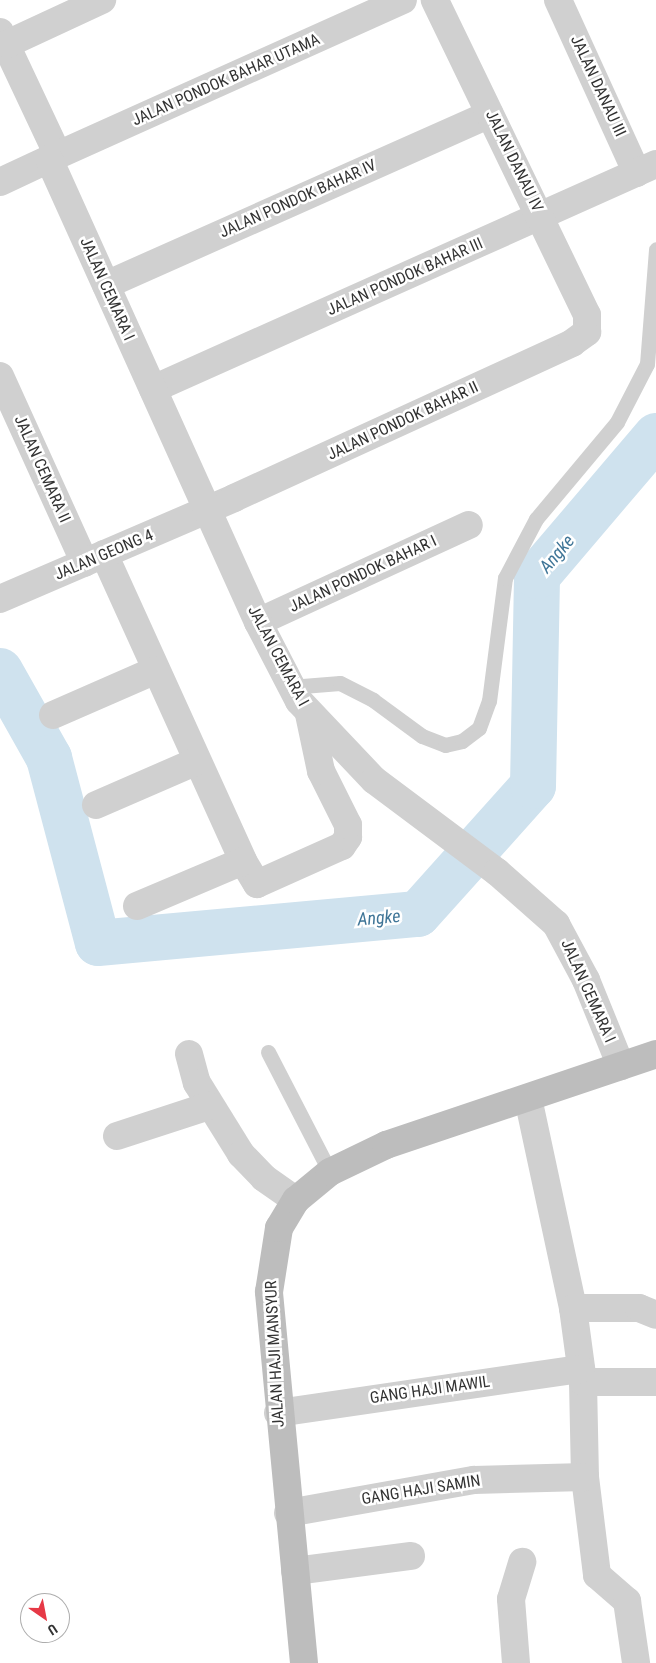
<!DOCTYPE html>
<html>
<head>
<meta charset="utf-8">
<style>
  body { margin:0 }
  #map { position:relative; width:656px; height:1663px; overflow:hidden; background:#fff; font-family:"Roboto Condensed",sans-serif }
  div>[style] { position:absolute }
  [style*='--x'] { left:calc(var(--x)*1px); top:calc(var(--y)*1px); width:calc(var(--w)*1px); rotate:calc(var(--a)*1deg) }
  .river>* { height:46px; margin:-23px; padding:0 23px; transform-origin:23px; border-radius:23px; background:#cfe2ee }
  .service>* { height:15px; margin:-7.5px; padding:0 7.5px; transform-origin:7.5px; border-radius:7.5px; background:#d0d0d0 }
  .minor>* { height:28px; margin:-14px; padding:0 14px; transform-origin:14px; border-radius:14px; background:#d0d0d0 }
  .tertiary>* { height:28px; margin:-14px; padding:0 14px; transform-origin:14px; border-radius:14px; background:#d0d0d0 }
  .secondary>* { height:28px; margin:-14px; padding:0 14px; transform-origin:14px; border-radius:14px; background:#bdbdbd }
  span { translate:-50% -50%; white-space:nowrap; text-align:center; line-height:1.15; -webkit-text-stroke:5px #fff; paint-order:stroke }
  .street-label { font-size:16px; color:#333 }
  .water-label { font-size:18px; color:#3f7597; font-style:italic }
  .north { position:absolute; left:20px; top:1593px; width:50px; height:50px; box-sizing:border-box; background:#fff; border:1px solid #adadad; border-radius:50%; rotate:147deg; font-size:14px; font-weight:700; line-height:20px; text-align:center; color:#333 }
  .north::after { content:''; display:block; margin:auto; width:18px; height:22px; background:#e63946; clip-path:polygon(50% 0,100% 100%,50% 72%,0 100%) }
</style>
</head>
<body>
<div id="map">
  <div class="river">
    <div style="--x:0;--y:671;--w:100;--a:60.6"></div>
    <div style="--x:49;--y:758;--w:191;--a:75.2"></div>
    <div style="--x:98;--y:943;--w:321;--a:-5.2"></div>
    <div style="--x:418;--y:914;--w:172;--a:-48.1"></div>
    <div style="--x:533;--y:786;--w:210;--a:-88.9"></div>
    <div style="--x:537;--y:576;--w:184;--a:-49.6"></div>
  </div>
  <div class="service">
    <div style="--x:290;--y:687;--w:50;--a:-4.6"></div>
    <div style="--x:340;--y:683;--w:37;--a:27"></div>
    <div style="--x:373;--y:700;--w:61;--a:36.3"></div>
    <div style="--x:422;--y:736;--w:25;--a:21"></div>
    <div style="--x:445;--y:745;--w:17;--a:-13"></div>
    <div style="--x:462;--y:741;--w:21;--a:-37"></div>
    <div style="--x:479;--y:728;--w:29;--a:-70"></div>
    <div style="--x:489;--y:701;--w:124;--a:-82.6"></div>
    <div style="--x:505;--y:578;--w:67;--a:-62.3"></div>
    <div style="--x:536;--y:519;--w:126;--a:-50.1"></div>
    <div style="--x:617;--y:422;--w:65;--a:-62.7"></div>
    <div style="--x:647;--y:364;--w:115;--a:-85.5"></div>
    <div style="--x:268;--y:1052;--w:135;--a:62.7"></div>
  </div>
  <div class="minor">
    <div style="--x:558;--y:0;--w:190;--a:65.5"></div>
    <div style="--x:0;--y:32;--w:136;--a:64.8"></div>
    <div style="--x:7;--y:44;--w:105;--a:-24.9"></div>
    <div style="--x:49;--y:159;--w:388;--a:-24.2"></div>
    <div style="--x:106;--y:285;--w:420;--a:-24"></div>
    <div style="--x:0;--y:376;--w:205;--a:65.6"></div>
    <div style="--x:153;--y:389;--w:551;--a:-24.1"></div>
    <div style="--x:104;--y:554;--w:337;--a:65.6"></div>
    <div style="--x:243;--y:861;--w:27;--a:59"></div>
    <div style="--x:257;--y:884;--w:93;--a:-24.1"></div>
    <div style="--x:342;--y:846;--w:11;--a:-56"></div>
    <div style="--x:348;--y:837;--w:12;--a:-90"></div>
    <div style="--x:348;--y:825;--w:60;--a:-116.6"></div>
    <div style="--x:321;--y:771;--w:58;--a:-101.9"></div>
    <div style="--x:0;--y:599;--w:255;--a:-23.3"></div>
    <div style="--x:234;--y:498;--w:372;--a:-24.6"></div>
    <div style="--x:572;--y:343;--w:19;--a:-36"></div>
    <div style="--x:587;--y:332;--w:17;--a:-90"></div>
    <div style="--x:587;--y:315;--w:350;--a:-115.8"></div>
    <div style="--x:258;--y:622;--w:232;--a:-24.7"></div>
    <div style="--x:53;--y:715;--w:112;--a:-23.6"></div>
    <div style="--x:96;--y:805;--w:110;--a:-23.5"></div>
    <div style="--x:137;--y:906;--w:115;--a:-23"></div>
    <div style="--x:189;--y:1054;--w:30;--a:75"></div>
    <div style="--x:197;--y:1083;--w:84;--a:58.2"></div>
    <div style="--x:241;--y:1154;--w:33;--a:46"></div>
    <div style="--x:264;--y:1178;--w:39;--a:35"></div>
    <div style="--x:528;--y:1098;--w:215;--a:77.9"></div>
    <div style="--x:573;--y:1308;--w:75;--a:82.3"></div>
    <div style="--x:583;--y:1382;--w:95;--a:88.8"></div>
    <div style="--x:585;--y:1477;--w:99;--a:83"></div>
    <div style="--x:597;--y:1575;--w:40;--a:41"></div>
    <div style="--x:627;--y:1601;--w:63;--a:81.7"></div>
    <div style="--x:117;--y:1136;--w:97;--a:-18.1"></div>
    <div style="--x:573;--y:1308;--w:66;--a:0"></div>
    <div style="--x:639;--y:1308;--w:18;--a:22"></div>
    <div style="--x:583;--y:1382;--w:73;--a:0"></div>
    <div style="--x:278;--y:1413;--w:306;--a:-8.3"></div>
    <div style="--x:288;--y:1513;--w:189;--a:-10.1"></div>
    <div style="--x:474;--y:1480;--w:111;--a:-1.5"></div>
    <div style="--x:295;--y:1571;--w:117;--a:-7.4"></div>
    <div style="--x:516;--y:1663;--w:64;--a:-94.5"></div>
    <div style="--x:511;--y:1599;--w:39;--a:-73"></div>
  </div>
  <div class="tertiary">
    <div style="--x:0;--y:182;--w:54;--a:-25.1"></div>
    <div style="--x:49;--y:159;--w:508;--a:65.71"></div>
    <div style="--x:258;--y:622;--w:89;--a:62.6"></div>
    <div style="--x:299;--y:701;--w:109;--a:46.5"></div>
    <div style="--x:374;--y:780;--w:154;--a:36.8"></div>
    <div style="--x:497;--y:872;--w:79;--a:41.4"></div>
    <div style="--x:556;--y:924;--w:64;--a:61.8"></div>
    <div style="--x:586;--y:980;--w:93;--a:67.9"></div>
  </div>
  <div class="secondary">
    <div style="--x:304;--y:1663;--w:373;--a:-95.4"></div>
    <div style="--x:269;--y:1292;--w:65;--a:-81.1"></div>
    <div style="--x:279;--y:1228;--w:33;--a:-59"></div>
    <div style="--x:296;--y:1200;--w:44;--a:-39.5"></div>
    <div style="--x:330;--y:1172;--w:62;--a:-25.7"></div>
    <div style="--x:386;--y:1145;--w:285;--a:-18.6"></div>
  </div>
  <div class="street-label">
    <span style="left:226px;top:80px;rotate:-24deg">JALAN PONDOK BAHAR UTAMA</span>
    <span style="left:598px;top:86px;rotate:65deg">JALAN DANAU III</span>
    <span style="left:514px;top:161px;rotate:64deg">JALAN DANAU IV</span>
    <span style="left:298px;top:199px;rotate:-24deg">JALAN PONDOK BAHAR IV</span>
    <span style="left:405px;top:277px;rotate:-24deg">JALAN PONDOK BAHAR III</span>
    <span style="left:107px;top:289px;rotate:66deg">JALAN CEMARA I</span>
    <span style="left:403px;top:421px;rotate:-25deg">JALAN PONDOK BAHAR II</span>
    <span style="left:42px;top:469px;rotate:66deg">JALAN CEMARA II</span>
    <span style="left:104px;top:555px;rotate:-23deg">JALAN GEONG 4</span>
    <span style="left:363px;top:574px;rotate:-25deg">JALAN PONDOK BAHAR I</span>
    <span style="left:278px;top:656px;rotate:62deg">JALAN CEMARA I</span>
    <span style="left:588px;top:991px;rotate:66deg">JALAN CEMARA I</span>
    <span style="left:275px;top:1354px;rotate:-93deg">JALAN HAJI MANSYUR</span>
    <span style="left:430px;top:1390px;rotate:-8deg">GANG HAJI MAWIL</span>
    <span style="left:421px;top:1490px;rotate:-9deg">GANG HAJI SAMIN</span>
  </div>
  <div class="water-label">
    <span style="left:557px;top:554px;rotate:-50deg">Angke</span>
    <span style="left:379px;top:918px;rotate:-5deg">Angke</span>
  </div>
  <div class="north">U</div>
</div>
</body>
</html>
